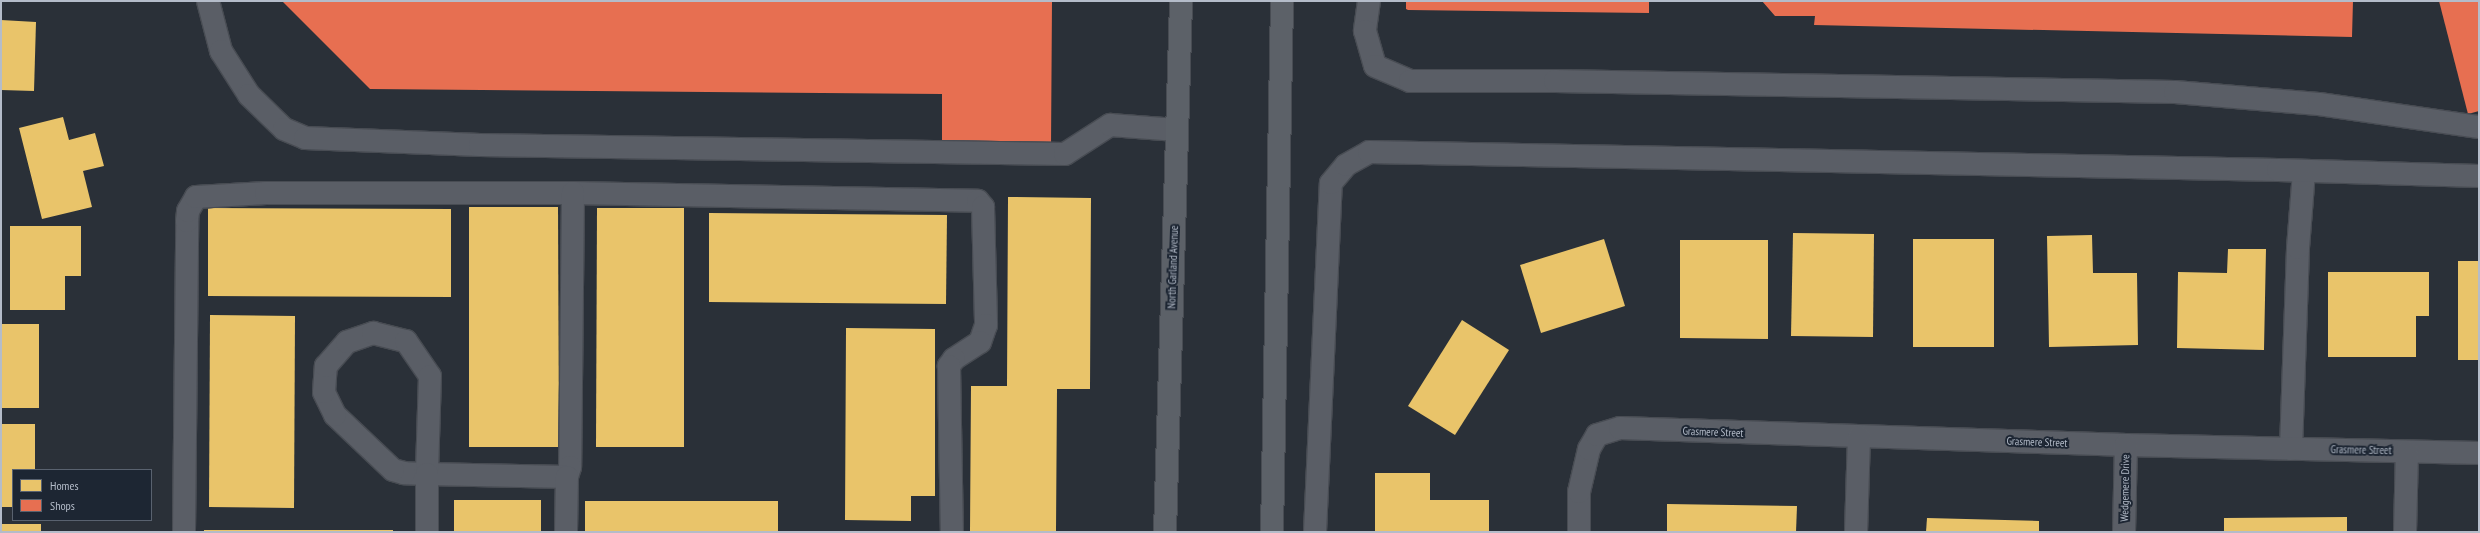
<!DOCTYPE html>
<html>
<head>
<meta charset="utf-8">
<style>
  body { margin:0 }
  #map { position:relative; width:2480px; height:533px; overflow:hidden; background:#2a3038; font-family:"PT Sans Narrow",sans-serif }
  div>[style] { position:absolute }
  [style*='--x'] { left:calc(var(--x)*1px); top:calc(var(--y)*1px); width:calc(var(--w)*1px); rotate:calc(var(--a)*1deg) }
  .homes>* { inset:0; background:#e9c46a }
  .shops>* { inset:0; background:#e76f51 }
  .roads { filter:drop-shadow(1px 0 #484c53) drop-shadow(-1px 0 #484c53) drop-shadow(0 1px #484c53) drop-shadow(0 -1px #484c53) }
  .minor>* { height:22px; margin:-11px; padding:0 11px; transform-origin:11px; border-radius:11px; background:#5a5e66 }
  .major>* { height:22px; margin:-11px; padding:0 11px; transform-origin:11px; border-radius:11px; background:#5c6168 }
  span { translate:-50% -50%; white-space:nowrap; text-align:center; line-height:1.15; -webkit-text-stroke:4px #1d2633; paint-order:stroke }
  .street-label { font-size:11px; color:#b4bcc9 }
  .frame { position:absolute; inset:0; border:2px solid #b4bcc9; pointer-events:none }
  .legend { position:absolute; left:12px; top:469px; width:140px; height:52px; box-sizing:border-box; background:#1d2633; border:1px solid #59626f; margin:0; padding:5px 7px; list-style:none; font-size:12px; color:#b4bcc9 }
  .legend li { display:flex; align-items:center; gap:8px; height:20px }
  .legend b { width:20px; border:1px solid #59626f }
</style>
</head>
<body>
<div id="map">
  <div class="homes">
    <div style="clip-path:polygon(1px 20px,36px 22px,34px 91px,1px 90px)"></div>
    <div style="clip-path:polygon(63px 117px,69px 140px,95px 133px,104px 166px,83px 171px,92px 207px,42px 219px,19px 128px)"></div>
    <div style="clip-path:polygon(1008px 197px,1091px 198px,1090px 389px,1057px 389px,1056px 532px,970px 532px,971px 386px,1007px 386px)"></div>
    <div style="clip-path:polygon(469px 207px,558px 207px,559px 447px,469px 447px)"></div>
    <div style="clip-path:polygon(208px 208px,451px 209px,451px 297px,208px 296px)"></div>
    <div style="clip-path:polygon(597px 208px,684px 208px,684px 447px,596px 447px)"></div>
    <div style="clip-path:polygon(709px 213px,947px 215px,946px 304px,709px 302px)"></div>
    <div style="clip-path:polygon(10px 226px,81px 226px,81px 276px,65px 276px,65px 310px,10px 310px)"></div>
    <div style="clip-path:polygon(1793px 233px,1874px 234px,1873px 337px,1791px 336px)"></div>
    <div style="clip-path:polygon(2092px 235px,2093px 273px,2137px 273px,2138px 345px,2049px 347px,2047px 236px)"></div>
    <div style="clip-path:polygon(1604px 239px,1625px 306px,1541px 333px,1520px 265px)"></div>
    <div style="clip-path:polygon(1913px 239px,1994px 239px,1994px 347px,1913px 347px)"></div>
    <div style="clip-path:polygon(1680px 240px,1768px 240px,1768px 339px,1680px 338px)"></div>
    <div style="clip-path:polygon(2228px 249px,2266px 249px,2264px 350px,2177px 348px,2178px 272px,2227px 273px)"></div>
    <div style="clip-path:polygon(2458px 261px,2479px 261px,2479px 360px,2458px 360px)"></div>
    <div style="clip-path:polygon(2328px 272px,2429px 272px,2429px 316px,2416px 316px,2416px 357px,2328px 357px)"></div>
    <div style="clip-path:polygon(210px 315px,295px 316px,294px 508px,209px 507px)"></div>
    <div style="clip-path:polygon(1462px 320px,1509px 350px,1455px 435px,1408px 406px)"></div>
    <div style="clip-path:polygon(1px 324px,39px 324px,39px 408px,1px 408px)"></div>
    <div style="clip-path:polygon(846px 328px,935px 329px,935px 496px,911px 496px,911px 521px,845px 520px)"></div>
    <div style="clip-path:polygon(1px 424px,35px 424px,35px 470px,13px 470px,13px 507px,1px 507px)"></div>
    <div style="clip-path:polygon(1375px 473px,1430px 473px,1430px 500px,1489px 500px,1489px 532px,1375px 532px)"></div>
    <div style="clip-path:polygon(454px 500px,541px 500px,541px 532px,454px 532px)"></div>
    <div style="clip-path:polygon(585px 501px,778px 501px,778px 532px,585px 532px)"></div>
    <div style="clip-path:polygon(1667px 504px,1797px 506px,1796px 532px,1667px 532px)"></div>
    <div style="clip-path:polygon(2347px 517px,2347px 532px,2224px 532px,2224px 518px)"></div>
    <div style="clip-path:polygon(1927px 518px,2039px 521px,2039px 532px,1926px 532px)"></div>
    <div style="clip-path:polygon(1px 524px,41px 524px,41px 532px,1px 532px)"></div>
    <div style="clip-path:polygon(204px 530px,393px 530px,393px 532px,204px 532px)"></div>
  </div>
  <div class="shops">
    <div style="clip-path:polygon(282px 1px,1052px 1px,1051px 147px,942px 146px,942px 94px,370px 89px)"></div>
    <div style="clip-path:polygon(1406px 1px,1649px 1px,1649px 13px,1408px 10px,1406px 9px)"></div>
    <div style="clip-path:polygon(1762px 1px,2353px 1px,2352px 37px,1814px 25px,1815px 16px,1775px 16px)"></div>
    <div style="clip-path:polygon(2439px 1px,2479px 1px,2479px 111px,2468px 114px)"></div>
  </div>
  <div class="roads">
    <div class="minor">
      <div style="--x:208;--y:1;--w:52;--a:75.4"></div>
      <div style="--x:221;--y:51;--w:52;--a:57.5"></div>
      <div style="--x:249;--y:95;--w:49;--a:44.2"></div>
      <div style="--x:284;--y:129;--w:23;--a:23"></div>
      <div style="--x:305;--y:138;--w:175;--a:2.3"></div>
      <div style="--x:480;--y:145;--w:585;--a:0.88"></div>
      <div style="--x:1065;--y:154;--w:54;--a:-32.8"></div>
      <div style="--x:1110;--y:125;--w:67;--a:4.3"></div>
      <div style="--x:1369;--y:1;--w:30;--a:98"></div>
      <div style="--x:1365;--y:31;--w:36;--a:74"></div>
      <div style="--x:1375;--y:66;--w:38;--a:23"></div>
      <div style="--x:1410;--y:81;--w:145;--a:0"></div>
      <div style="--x:1555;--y:81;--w:620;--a:1.02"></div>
      <div style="--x:2175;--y:92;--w:144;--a:4.8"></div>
      <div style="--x:2319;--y:104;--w:162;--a:8.2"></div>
      <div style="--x:573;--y:193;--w:405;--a:1.1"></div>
      <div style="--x:978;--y:201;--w:8;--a:50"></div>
      <div style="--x:983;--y:207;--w:118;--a:88.5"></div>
      <div style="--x:986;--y:325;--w:18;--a:109"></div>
      <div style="--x:980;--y:342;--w:31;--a:147"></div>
      <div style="--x:954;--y:359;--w:9;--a:126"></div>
      <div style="--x:949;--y:366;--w:166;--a:89"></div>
      <div style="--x:2291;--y:449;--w:201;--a:-88"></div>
      <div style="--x:2298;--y:248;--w:77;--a:-85.5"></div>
      <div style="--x:184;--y:532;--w:311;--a:-89.4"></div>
      <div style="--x:187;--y:221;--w:10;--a:-84"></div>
      <div style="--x:188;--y:211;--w:16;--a:-60"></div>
      <div style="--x:196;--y:197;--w:70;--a:-3.3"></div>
      <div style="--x:266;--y:193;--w:307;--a:0"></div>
      <div style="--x:573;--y:193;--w:274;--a:90.6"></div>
      <div style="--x:570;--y:467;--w:10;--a:107"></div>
      <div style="--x:567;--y:477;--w:140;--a:-178.8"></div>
      <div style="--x:427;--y:474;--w:23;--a:-178"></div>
      <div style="--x:404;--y:473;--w:11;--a:-165"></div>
      <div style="--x:393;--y:470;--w:80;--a:-136.5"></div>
      <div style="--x:335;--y:415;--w:25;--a:-116"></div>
      <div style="--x:324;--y:392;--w:26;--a:-86"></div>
      <div style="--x:326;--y:366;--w:32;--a:-49"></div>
      <div style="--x:347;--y:342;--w:28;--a:-19"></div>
      <div style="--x:373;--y:333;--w:34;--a:14"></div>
      <div style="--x:406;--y:341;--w:42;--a:55.6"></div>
      <div style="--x:430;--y:376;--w:98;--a:91.8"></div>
      <div style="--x:427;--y:474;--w:58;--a:90"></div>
      <div style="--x:566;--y:532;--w:55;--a:-89"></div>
      <div style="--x:1315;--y:532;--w:349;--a:-87.4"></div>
      <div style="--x:1331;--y:183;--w:23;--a:-50"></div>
      <div style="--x:1346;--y:165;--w:26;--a:-29"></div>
      <div style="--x:1369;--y:152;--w:909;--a:1.13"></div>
      <div style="--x:2278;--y:170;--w:201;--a:1.7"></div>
      <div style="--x:1579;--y:532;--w:40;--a:-90"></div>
      <div style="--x:1579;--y:492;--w:44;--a:-76.9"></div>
      <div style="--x:1589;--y:449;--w:16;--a:-60"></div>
      <div style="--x:1597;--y:435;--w:24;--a:-17"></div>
      <div style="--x:1620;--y:428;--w:506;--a:1.92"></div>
      <div style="--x:2126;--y:445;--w:353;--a:1.3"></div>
      <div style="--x:1856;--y:532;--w:95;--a:-88.2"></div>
      <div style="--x:2124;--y:532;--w:87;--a:-88.7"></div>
      <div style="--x:2405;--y:532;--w:80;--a:-88.6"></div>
    </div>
    <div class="major">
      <div style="--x:1165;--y:532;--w:531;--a:-88.27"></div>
      <div style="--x:1272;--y:532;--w:531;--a:-88.92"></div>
    </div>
  </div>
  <div class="street-label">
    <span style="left:1173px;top:267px;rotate:-88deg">North Garland Avenue</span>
    <span style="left:1713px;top:432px;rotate:2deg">Grasmere Street</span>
    <span style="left:2037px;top:442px;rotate:2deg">Grasmere Street</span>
    <span style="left:2361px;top:450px;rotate:1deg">Grasmere Street</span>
    <span style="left:2125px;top:488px;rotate:-89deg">Wedgemere Drive</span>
  </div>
  <div class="frame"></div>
  <ul class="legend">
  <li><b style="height:11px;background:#e9c46a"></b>Homes</li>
  <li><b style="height:11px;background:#e76f51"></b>Shops</li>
  </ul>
</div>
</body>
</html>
